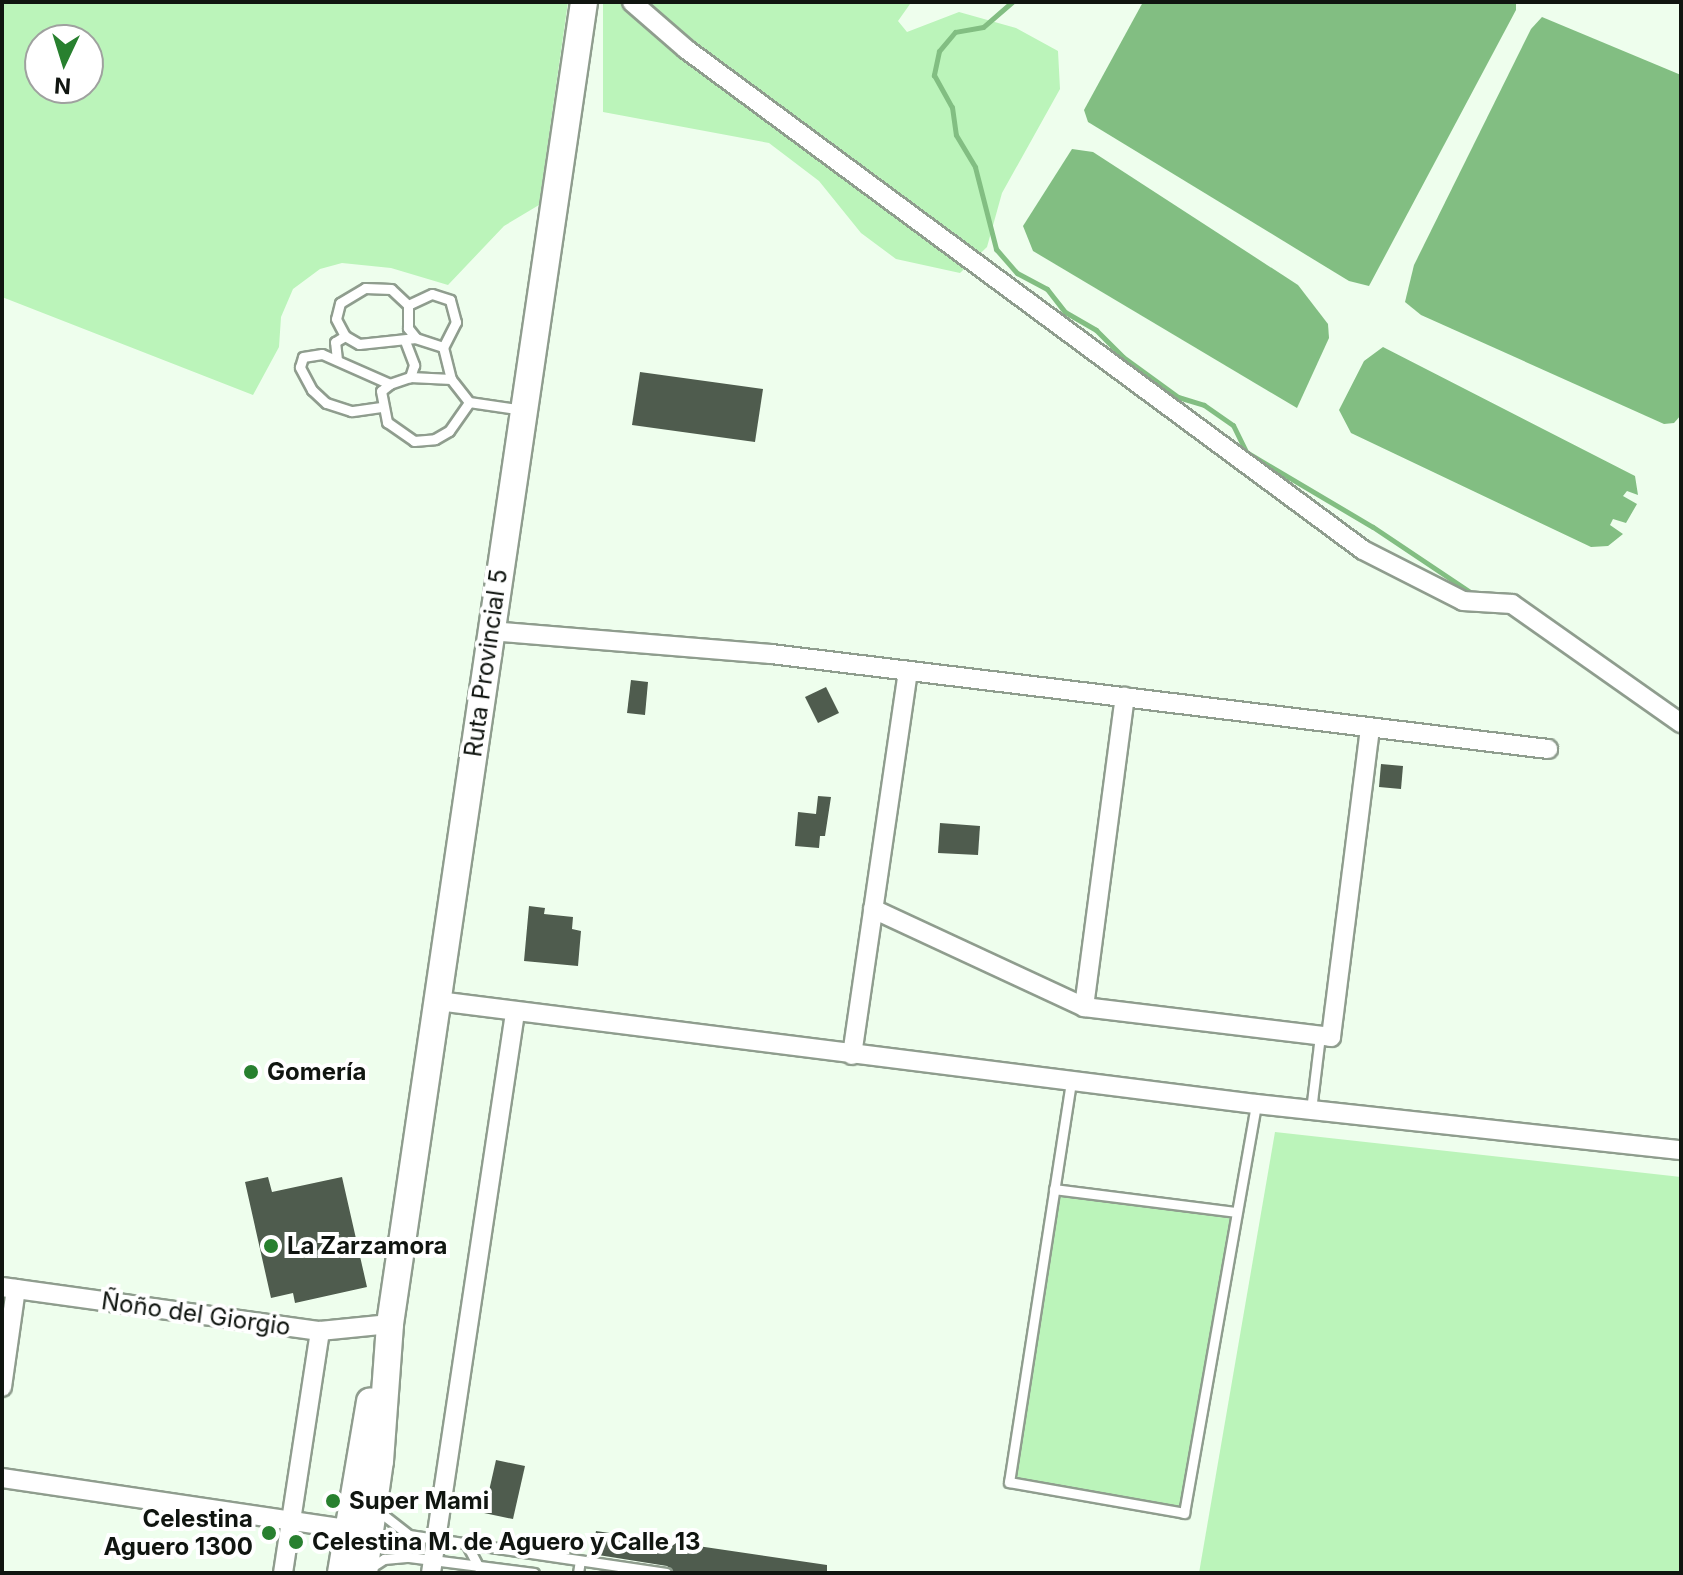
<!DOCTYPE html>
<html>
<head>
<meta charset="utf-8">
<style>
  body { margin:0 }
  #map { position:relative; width:1683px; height:1575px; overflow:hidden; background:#eefeed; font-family:Inter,sans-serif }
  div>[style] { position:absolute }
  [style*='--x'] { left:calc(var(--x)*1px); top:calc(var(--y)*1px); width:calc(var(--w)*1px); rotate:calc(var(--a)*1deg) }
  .green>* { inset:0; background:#bbf4ba }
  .water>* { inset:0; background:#82be82 }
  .stream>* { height:5px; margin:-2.5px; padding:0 2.5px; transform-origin:2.5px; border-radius:2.5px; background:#82be82 }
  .building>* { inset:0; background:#4f5c4e }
  .roads { filter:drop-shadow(2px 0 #8f9d8e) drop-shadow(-2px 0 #8f9d8e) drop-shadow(0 2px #8f9d8e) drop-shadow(0 -2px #8f9d8e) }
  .service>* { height:9px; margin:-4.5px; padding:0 4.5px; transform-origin:4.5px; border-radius:4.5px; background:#fff }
  .minor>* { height:18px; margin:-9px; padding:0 9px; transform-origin:9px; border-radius:9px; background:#fff }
  .secondary>* { height:26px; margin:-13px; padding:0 13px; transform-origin:13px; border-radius:13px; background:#fff }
  .dots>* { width:22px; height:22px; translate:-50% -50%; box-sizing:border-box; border:4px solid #fff; border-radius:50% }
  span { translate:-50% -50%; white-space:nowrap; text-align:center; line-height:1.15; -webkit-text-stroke:8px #fff; paint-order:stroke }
  .street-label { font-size:24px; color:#101510 }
  .poi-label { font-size:24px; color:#101510; font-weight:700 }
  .left { translate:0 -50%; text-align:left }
  .right { translate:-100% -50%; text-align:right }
  .frame { position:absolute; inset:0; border:4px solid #101510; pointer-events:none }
  .north { position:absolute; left:24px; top:24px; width:80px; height:80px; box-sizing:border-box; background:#fff; border:2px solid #9fa19f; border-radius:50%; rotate:184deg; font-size:22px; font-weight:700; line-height:32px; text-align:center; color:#101510 }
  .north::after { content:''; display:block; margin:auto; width:28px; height:36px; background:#28802f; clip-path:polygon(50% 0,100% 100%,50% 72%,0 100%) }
</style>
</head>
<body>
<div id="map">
  <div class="green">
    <div style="clip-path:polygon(evenodd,2px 2px,568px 2px,539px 205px,504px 226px,448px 285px,391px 268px,342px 263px,320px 269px,293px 289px,281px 317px,279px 347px,253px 395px,2px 297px,2px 2px,40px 40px,88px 40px,88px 88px,40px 88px,40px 40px)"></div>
    <div style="clip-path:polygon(603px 2px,932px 2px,910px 4px,898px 21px,907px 32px,959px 12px,1016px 28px,1058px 51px,1060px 89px,1002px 193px,987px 247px,960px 273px,896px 259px,861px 233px,819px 181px,769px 143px,603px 112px)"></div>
    <div style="clip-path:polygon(1275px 1132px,1681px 1177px,1681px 1573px,1199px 1573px)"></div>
    <div style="clip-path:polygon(1054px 1189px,1237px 1212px,1184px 1513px,1009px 1482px)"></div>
  </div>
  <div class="water">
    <div style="clip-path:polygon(1143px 2px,1516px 2px,1516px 10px,1369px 286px,1349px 281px,1088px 122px,1084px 110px)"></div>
    <div style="clip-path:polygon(1542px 17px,1681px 75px,1681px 415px,1674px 423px,1664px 424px,1421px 315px,1405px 302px,1414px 265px,1531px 29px)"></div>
    <div style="clip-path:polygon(1072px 149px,1093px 152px,1298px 285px,1328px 324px,1329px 338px,1297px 408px,1033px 251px,1023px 226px)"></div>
    <div style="clip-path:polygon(1383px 347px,1635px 476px,1638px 495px,1627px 491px,1623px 496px,1637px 504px,1626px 523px,1613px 519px,1610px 525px,1623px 534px,1608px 546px,1591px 547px,1351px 433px,1339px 410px,1364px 361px)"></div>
  </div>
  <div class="stream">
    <div style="--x:1012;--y:2;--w:38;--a:139"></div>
    <div style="--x:983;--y:27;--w:28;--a:170"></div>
    <div style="--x:955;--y:32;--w:25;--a:130"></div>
    <div style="--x:939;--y:51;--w:25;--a:102"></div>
    <div style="--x:934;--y:75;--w:37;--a:61"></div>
    <div style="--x:952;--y:107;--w:28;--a:82"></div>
    <div style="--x:956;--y:135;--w:37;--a:59"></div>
    <div style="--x:975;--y:167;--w:85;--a:75.6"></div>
    <div style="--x:996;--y:249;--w:32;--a:49"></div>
    <div style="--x:1017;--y:273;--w:34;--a:28"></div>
    <div style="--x:1047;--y:289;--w:29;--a:52"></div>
    <div style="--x:1065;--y:312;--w:36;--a:30"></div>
    <div style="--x:1096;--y:330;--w:38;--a:45"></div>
    <div style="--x:1123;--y:357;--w:68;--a:36"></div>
    <div style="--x:1178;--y:397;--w:27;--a:17"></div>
    <div style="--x:1204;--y:405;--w:35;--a:35"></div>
    <div style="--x:1233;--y:425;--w:30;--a:64"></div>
    <div style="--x:1246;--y:452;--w:147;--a:30.6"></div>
    <div style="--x:1373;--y:527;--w:120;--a:33.8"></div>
  </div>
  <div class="building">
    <div style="clip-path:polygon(640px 372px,763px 389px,755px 442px,632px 425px)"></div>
    <div style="clip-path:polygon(631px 680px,648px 682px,645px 715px,627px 713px)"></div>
    <div style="clip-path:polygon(826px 687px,839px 713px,818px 723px,805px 697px)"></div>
    <div style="clip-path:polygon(1381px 764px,1403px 766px,1401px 789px,1379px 787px)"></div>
    <div style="clip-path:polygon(818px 796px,831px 797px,825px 836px,820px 836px,819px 848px,795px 846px,798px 812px,816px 814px)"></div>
    <div style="clip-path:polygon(940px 823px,980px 826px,978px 855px,938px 853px)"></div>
    <div style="clip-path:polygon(529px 906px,545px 908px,544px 914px,573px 917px,572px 929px,581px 931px,578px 966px,524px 961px)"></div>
    <div style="clip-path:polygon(268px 1177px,272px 1192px,342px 1177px,367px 1287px,295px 1303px,293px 1293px,271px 1298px,245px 1182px)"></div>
    <div style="clip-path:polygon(496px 1460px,525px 1466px,513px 1519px,484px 1513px)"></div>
    <div style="clip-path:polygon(596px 1531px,827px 1565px,827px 1573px,673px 1571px,667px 1566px,592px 1554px)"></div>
  </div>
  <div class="roads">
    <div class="service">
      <div style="--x:408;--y:305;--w:23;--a:-137"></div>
      <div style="--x:391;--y:289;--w:26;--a:-178"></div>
      <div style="--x:365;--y:288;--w:29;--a:149"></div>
      <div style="--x:340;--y:303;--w:16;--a:104"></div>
      <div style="--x:336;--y:319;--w:19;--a:62"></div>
      <div style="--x:345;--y:336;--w:16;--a:30"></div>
      <div style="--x:359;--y:344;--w:57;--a:-6"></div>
      <div style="--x:405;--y:341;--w:26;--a:69"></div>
      <div style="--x:414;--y:365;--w:13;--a:108"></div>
      <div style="--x:443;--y:347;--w:28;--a:-162"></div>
      <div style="--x:416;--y:338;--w:13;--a:-129"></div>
      <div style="--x:408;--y:328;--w:23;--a:-90"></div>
      <div style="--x:408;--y:305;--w:26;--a:-25"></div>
      <div style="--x:432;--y:294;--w:19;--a:18"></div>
      <div style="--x:450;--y:300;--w:23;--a:75"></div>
      <div style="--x:456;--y:322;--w:28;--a:117"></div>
      <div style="--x:443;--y:347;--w:33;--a:76"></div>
      <div style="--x:451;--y:379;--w:29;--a:52"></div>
      <div style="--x:469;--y:402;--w:55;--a:8.4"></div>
      <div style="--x:337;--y:360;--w:18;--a:-96"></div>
      <div style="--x:335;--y:342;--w:12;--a:-31"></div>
      <div style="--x:451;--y:379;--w:41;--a:-177.2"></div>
      <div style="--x:410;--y:377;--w:21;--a:161"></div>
      <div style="--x:390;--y:384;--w:11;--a:142"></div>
      <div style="--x:381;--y:391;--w:32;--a:79"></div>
      <div style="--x:387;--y:422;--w:33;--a:35"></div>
      <div style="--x:414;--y:441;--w:21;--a:-5"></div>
      <div style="--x:435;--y:439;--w:16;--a:-30"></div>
      <div style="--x:449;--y:431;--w:35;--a:-55"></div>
      <div style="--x:381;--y:407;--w:30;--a:172"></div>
      <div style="--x:351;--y:411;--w:26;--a:-162"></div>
      <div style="--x:326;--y:403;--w:19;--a:-137"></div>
      <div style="--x:312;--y:390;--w:26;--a:-118"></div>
      <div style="--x:300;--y:367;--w:10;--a:-73"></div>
      <div style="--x:303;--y:357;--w:19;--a:-9"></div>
      <div style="--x:322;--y:354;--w:74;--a:23.8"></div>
      <div style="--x:1071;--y:1082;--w:405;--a:98.8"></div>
      <div style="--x:1009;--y:1482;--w:178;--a:10"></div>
      <div style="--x:1184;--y:1513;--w:415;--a:-80"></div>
      <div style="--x:1311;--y:1110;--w:75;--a:-83.1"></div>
      <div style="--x:1054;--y:1189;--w:184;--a:7.2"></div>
      <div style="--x:377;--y:1510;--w:41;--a:38"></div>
      <div style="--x:409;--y:1535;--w:260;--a:8.4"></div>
      <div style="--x:467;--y:1545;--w:32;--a:62"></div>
      <div style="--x:370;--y:1568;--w:17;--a:-33"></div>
      <div style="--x:384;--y:1559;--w:25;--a:-5"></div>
      <div style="--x:409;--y:1557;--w:126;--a:7.3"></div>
      <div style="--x:578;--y:1573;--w:12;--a:-81"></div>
    </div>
    <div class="minor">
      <div style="--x:632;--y:2;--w:72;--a:41"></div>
      <div style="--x:686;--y:49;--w:842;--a:36.5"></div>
      <div style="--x:1363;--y:550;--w:112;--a:27"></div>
      <div style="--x:1463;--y:601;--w:49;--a:3.5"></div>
      <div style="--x:1512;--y:604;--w:207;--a:35.2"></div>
      <div style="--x:490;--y:631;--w:282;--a:4.7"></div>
      <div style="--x:771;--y:654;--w:783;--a:6.97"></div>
      <div style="--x:873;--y:909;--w:233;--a:24.9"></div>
      <div style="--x:1084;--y:1007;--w:249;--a:6.9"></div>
      <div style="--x:1331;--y:1037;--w:312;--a:-82.8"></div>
      <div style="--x:438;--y:1001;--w:824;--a:7.18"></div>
      <div style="--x:1256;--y:1104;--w:427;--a:6.2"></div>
      <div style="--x:1084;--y:1007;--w:313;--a:-82.5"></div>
      <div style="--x:852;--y:1055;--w:388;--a:-81.7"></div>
      <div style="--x:2;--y:1287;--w:321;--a:7.9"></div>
      <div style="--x:320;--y:1331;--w:70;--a:-5.7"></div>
      <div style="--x:2;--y:1387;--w:99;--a:-81.9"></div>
      <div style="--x:2;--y:1478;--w:349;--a:8.4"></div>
      <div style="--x:283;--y:1573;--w:245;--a:-81.3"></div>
      <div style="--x:431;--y:1573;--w:566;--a:-81.47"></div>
    </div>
    <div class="secondary">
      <div style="--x:341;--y:1573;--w:174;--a:-80.4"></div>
      <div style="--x:364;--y:1573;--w:113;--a:-81.9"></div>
      <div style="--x:380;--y:1461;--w:137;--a:-85.8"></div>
      <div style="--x:390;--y:1324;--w:1336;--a:-81.65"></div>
    </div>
  </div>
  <div class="dots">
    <div style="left:251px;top:1072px;background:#28802f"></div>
    <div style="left:271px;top:1246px;background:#28802f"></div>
    <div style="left:333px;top:1501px;background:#28802f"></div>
    <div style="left:269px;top:1533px;background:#28802f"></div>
    <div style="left:296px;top:1542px;background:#28802f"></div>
  </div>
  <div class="street-label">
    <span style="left:486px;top:663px;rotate:-82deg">Ruta Provincial 5</span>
    <span style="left:196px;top:1314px;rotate:8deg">Ñoño del Giorgio</span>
  </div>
  <div class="poi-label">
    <span class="left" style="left:267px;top:1072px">Gomería</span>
    <span class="left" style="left:287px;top:1246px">La Zarzamora</span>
    <span class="left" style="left:349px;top:1501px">Super Mami</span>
    <span class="right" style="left:253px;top:1533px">Celestina<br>Aguero 1300</span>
    <span class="left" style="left:312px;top:1542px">Celestina M. de Aguero y Calle 13</span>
  </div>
  <div class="frame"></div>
  <div class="north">N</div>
</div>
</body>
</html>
